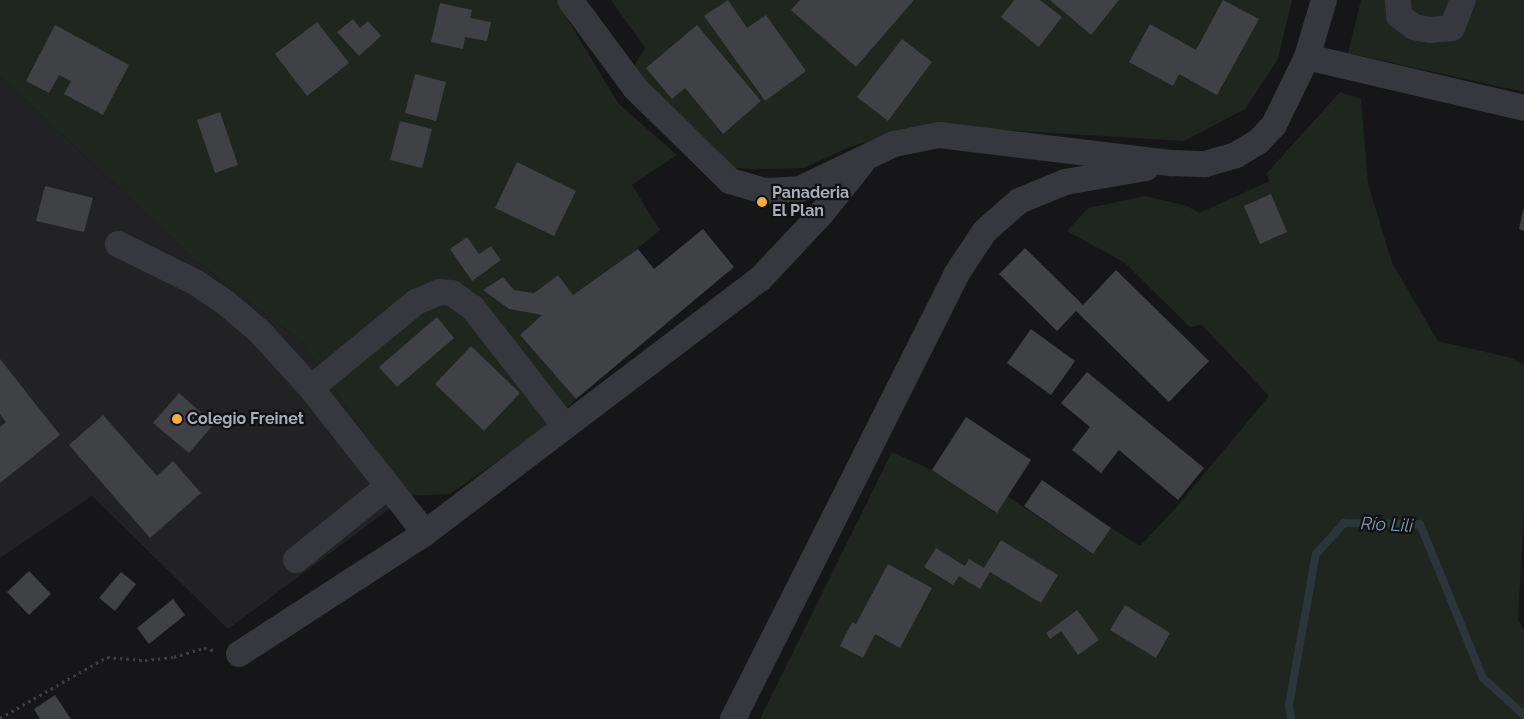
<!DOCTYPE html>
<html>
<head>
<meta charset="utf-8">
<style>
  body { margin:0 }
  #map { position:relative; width:1524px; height:719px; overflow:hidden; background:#161618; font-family:Raleway,sans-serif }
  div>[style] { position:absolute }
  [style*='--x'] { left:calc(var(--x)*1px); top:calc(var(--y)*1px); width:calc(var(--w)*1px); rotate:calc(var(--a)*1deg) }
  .built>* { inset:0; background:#222225 }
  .green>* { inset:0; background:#1e261f }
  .stream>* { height:8px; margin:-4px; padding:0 4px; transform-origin:4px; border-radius:4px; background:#2c353c }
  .building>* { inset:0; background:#404145 }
  .path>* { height:3px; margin-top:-1.5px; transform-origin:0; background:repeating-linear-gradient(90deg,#3d3f44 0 2.5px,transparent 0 6.5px) }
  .minor>* { height:26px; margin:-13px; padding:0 13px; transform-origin:13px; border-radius:13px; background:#37383d }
  .dots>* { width:14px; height:14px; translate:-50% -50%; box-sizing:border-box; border:2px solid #111113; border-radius:50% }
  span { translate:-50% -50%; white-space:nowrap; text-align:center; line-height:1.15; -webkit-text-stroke:4.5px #111113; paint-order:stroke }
  .poi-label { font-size:16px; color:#a8adb8; font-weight:700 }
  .left { translate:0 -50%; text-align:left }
  .water-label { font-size:18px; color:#7f9bb3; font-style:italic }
</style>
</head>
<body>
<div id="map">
  <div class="built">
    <div style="clip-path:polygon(0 76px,196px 261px,301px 341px,407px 496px,228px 629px,92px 496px,0 558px)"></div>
  </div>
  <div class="green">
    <div style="clip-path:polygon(0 0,556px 0,618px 103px,677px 155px,632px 185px,660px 230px,612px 270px,573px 295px,558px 275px,534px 293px,514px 290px,503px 277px,483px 290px,509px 309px,542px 315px,520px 335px,576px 399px,551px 424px,450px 494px,407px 496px,301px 341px,196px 261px,0 76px)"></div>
    <div style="clip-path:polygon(611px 0,1292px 0,1278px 59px,1245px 109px,1184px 141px,924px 125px,850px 147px,804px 168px,751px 169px,724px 167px,629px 74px,645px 48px)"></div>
    <div style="clip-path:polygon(1361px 0,1524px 0,1524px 92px,1348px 53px)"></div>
    <div style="clip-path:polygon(1340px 92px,1361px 99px,1368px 183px,1392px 263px,1438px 341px,1511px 358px,1524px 365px,1524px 514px,1518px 619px,1524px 631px,1524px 719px,760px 719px,892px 452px,932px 470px,996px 513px,1007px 496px,1093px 554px,1111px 528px,1140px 546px,1173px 511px,1269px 396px,1202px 325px,1190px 327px,1125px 263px,1067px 231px,1088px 208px,1146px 196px,1187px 206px,1199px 213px,1270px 181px,1266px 174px)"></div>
  </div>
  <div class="stream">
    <div style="--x:1291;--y:719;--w:14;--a:-98"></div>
    <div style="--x:1289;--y:705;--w:153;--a:-79.9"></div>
    <div style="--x:1316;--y:554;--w:42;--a:-47.9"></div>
    <div style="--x:1344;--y:523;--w:76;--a:0.8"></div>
    <div style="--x:1420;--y:524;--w:166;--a:67.8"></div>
    <div style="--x:1483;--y:678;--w:55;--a:42.1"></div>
  </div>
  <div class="building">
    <div style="clip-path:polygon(728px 0,747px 28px,766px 15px,806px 71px,765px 101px,704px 16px)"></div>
    <div style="clip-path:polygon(800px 0,914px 0,856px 67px,791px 10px)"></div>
    <div style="clip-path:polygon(1014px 0,1040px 0,1062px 17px,1039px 47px,1001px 17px)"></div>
    <div style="clip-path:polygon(1050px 0,1119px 0,1091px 35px)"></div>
    <div style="clip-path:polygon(1223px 0,1259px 19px,1217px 95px,1179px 74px,1173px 86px,1129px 62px,1150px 24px,1196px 50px)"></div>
    <div style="clip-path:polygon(440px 3px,472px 10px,470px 18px,491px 22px,487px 41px,465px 37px,463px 49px,431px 42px)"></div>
    <div style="clip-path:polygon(353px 19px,360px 28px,368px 21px,381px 36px,359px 56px,337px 32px)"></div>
    <div style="clip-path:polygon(317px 22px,349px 63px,307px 96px,275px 54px)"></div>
    <div style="clip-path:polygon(55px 25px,129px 65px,103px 115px,64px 94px,71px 81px,59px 75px,49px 93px,26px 81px)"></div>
    <div style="clip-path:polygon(697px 25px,761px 101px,723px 134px,685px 88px,672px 99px,646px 68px)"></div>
    <div style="clip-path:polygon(902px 39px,932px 62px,888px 121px,857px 97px)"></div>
    <div style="clip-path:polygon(415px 74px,446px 82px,436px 121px,405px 113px)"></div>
    <div style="clip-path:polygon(220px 112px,238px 165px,215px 173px,197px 120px)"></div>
    <div style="clip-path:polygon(400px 121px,432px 129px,422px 168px,390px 160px)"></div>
    <div style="clip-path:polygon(517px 162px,576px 191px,554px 236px,495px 208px)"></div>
    <div style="clip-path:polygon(45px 186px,93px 198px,84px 232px,36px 221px)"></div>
    <div style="clip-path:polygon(1271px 194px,1287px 232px,1260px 244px,1244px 206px)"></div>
    <div style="clip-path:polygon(1523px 210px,1524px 210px,1524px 231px,1519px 229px)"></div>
    <div style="clip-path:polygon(703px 229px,734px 267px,576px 399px,520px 335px,542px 315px,509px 309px,483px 290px,503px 277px,514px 290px,534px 293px,558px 275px,573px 295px,638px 249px,654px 269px)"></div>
    <div style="clip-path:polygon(467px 237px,479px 254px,491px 246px,501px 260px,472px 281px,450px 249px)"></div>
    <div style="clip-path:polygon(1025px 248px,1083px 305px,1116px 270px,1209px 361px,1169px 402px,1076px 311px,1057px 331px,999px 274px)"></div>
    <div style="clip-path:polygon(437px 317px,454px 338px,397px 387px,379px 367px)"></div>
    <div style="clip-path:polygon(1031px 329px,1075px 361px,1051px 395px,1007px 363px)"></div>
    <div style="clip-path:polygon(471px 346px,520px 393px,484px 431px,435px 384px)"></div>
    <div style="clip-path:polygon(0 359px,60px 435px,0 483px,0 427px,6px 422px,0 414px)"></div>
    <div style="clip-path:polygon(1087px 372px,1204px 468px,1178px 500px,1119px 450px,1101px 473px,1072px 450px,1090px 427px,1061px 403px)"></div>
    <div style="clip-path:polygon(179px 393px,214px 424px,189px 453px,153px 423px)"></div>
    <div style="clip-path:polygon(103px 415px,157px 476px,173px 461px,201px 493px,150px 538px,69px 445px)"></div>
    <div style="clip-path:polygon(966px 417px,1031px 460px,997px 513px,932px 470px)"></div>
    <div style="clip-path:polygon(1042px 480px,1111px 528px,1093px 554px,1024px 506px)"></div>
    <div style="clip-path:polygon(1001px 540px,1058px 575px,1041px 603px,990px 572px,980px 589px,959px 576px,953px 585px,924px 567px,936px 548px,965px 566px,969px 559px,984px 568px)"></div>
    <div style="clip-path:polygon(888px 564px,932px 588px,900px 648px,875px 634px,863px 658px,840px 646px,852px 622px,856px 624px)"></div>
    <div style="clip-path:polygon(29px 571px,51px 594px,29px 615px,7px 592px)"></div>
    <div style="clip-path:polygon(121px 572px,136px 584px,115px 611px,99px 598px)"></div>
    <div style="clip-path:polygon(173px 599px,185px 615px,149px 644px,137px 628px)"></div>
    <div style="clip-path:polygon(1125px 605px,1170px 633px,1156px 658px,1110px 630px)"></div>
    <div style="clip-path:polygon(1077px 610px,1099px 640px,1078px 655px,1061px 631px,1050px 639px,1046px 633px)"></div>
    <div style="clip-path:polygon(55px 695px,71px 719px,40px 719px,34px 709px)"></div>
  </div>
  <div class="path">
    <div style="--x:0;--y:718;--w:123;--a:-29.7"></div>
    <div style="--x:107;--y:657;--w:38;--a:5"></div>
    <div style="--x:145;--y:660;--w:29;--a:-6"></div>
    <div style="--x:174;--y:657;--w:31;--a:-17"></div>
    <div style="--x:204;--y:648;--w:9;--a:13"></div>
  </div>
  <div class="minor">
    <div style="--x:570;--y:0;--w:109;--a:53.5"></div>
    <div style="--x:635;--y:88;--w:133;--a:44.4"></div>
    <div style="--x:730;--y:181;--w:37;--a:16"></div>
    <div style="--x:766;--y:191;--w:34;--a:-3"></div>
    <div style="--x:800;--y:189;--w:104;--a:-25.6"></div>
    <div style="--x:894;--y:144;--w:46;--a:-11.3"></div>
    <div style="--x:939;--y:135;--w:235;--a:6.9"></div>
    <div style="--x:1172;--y:163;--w:33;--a:2"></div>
    <div style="--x:1205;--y:164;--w:32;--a:-16"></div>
    <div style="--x:1236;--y:155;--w:27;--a:-31"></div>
    <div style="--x:1259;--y:141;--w:22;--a:-47"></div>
    <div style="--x:1274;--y:125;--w:76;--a:-64.1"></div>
    <div style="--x:1307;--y:57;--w:59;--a:-73.4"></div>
    <div style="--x:1398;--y:0;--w:16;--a:86"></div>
    <div style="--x:1399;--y:16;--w:19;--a:36"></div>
    <div style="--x:1414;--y:27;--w:16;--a:11"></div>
    <div style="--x:1430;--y:30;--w:22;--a:-5"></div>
    <div style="--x:1452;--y:28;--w:30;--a:-69"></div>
    <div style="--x:1307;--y:57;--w:223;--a:13.2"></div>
    <div style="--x:118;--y:244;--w:86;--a:26.3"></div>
    <div style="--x:195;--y:282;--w:37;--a:34"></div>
    <div style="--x:226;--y:303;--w:43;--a:40.3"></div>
    <div style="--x:259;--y:331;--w:77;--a:47.6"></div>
    <div style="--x:311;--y:388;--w:184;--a:51.8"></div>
    <div style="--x:311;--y:388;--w:136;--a:-39.3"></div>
    <div style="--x:416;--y:302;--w:25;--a:-23"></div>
    <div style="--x:439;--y:292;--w:13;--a:4"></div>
    <div style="--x:452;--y:293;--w:26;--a:36"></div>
    <div style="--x:473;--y:308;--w:150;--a:52.1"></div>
    <div style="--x:296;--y:560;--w:118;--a:-38.8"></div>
    <div style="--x:239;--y:654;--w:222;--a:-33"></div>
    <div style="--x:425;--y:533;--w:420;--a:-37.2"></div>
    <div style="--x:760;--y:279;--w:89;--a:-46.8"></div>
    <div style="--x:821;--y:214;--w:65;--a:-51.2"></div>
    <div style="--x:733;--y:719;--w:499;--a:-63.3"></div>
    <div style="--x:957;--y:273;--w:50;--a:-56.3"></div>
    <div style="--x:985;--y:231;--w:45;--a:-41.4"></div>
    <div style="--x:1019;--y:201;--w:50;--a:-22.4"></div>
    <div style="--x:1065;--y:182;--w:82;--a:-9.8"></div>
  </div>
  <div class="dots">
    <div style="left:762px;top:202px;background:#f2b134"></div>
    <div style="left:177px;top:419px;background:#f2b134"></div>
  </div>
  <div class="poi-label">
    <span class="left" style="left:772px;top:202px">Panaderia<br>El Plan</span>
    <span class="left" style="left:187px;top:419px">Colegio Freinet</span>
  </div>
  <div class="water-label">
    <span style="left:1387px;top:525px;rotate:3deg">Río Lili</span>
  </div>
</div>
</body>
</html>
